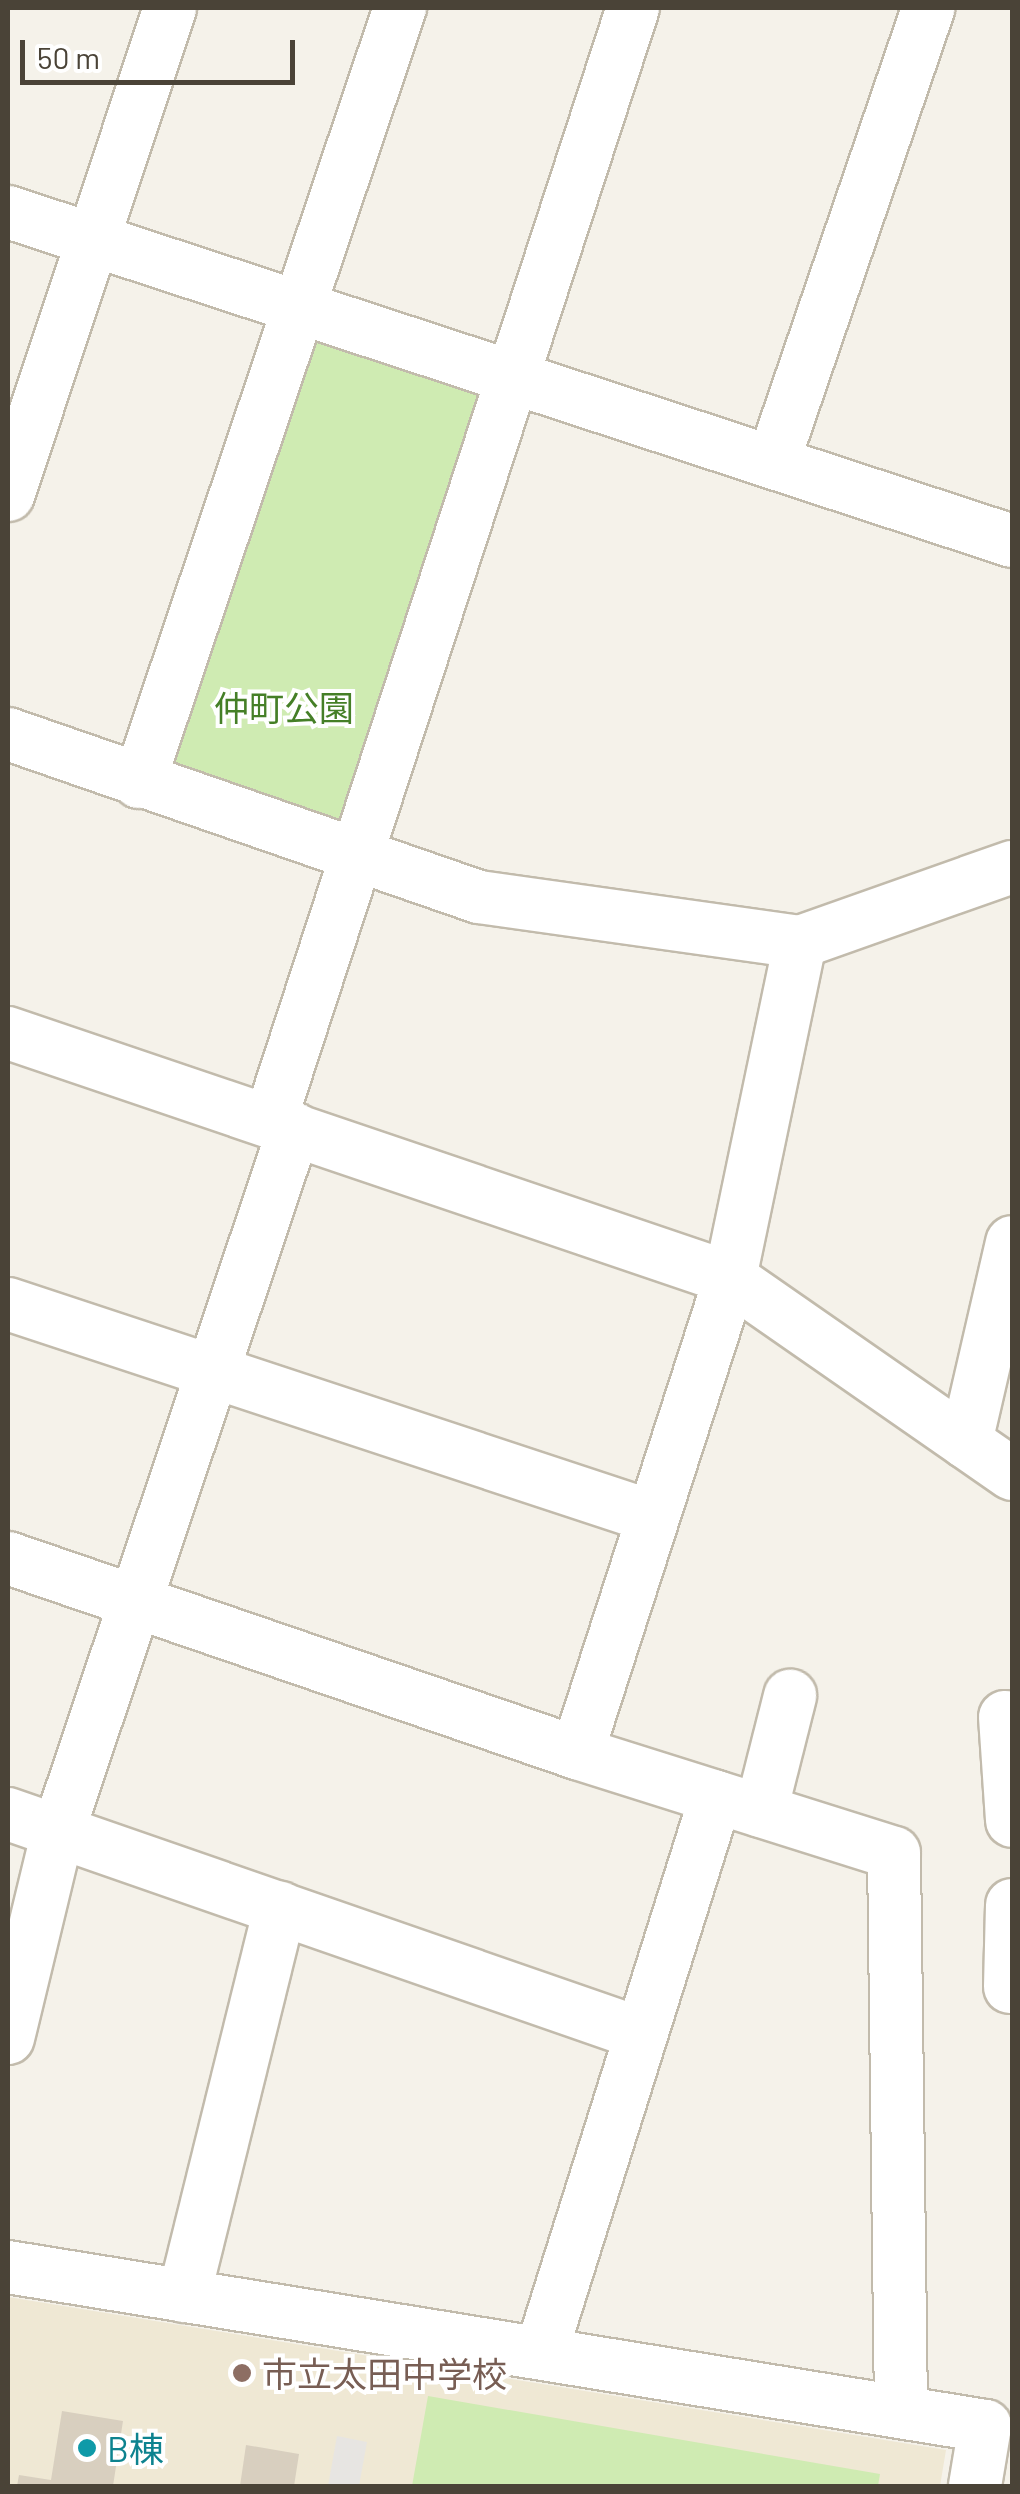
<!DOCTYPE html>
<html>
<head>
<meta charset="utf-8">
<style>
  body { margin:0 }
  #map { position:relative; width:1020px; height:2494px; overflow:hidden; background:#f5f2ea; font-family:Barlow,"Noto Sans JP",sans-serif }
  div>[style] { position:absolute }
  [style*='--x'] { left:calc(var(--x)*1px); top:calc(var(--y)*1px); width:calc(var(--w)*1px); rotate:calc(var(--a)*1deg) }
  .education>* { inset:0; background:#efe8d4 }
  .green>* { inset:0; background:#cfebb2 }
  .parking>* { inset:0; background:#e7e5e2 }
  .building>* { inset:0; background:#d8cfbf }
  .roads { filter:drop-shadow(2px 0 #c2bbac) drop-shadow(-2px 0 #c2bbac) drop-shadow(0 2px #c2bbac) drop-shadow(0 -2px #c2bbac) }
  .minor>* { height:52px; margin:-26px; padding:0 26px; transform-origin:26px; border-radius:26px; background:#fff }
  .dots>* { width:28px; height:28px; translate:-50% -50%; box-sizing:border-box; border:5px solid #fff; border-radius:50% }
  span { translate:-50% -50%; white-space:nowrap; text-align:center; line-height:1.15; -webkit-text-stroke:8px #fff; paint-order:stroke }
  .park-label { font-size:35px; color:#457f27 }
  .education-label { font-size:35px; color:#785e54 }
  .left { translate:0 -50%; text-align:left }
  .culture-label { font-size:35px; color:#0d838f }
  .frame { position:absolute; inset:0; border:10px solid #4a4337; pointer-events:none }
  .scale { position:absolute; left:20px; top:40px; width:275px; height:45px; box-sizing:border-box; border:5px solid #4a4337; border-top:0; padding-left:12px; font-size:30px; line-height:35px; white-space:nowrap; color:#4a4337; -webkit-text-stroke:8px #fff; paint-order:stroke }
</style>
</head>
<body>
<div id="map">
  <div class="education">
    <div style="clip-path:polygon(8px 2297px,946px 2450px,940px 2486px,8px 2486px)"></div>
  </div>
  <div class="green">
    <div style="clip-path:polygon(299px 307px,513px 377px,352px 858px,139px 782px)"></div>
    <div style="clip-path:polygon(428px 2396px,880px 2474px,878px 2486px,412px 2486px)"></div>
  </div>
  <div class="parking">
    <div style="clip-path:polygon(337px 2436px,367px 2442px,359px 2486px,328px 2486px)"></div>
  </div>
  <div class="building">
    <div style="clip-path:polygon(62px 2411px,123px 2421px,113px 2486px,17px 2486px,19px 2475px,51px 2480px)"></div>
    <div style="clip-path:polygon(246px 2445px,299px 2454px,294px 2486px,240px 2486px)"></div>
  </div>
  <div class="roads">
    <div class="minor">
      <div style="--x:8;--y:212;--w:1057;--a:18.14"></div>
      <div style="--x:773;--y:462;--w:480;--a:-71.1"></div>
      <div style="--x:8;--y:495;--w:513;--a:-71.6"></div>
      <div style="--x:8;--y:734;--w:498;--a:19.1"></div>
      <div style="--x:479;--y:897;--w:324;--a:8"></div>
      <div style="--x:800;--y:942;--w:225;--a:-19.5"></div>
      <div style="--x:139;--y:782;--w:817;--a:-71.37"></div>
      <div style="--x:8;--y:1033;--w:762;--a:18.74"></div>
      <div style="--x:730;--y:1278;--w:343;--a:34.8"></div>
      <div style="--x:270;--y:1121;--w:1171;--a:-71.94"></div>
      <div style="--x:8;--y:1304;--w:679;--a:18.27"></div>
      <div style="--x:966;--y:1442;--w:205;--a:-77"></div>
      <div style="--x:8;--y:1558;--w:601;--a:18.92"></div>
      <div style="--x:577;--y:1753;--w:332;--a:17.5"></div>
      <div style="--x:894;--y:1853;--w:559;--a:89.28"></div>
      <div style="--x:1005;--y:1717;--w:104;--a:86.1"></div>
      <div style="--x:577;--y:1753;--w:499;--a:-72.1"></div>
      <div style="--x:730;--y:1278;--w:343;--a:-78.2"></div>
      <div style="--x:761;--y:1811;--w:119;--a:-75.8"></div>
      <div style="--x:8;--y:1814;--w:670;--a:19.16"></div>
      <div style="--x:1010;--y:1987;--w:82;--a:-88.6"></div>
      <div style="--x:8;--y:2038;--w:212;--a:-76.4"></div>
      <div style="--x:58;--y:1832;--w:742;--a:-71.44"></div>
      <div style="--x:8;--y:2267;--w:990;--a:9.24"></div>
      <div style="--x:985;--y:2426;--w:61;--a:99.5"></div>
      <div style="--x:184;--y:2296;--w:400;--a:-76.1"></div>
      <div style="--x:541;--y:2353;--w:583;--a:-72.53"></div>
    </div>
  </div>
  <div class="dots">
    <div style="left:242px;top:2373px;background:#8d6e63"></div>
    <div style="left:87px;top:2448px;background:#0f9aa8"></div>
  </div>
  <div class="park-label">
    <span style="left:284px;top:707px">仲町公園</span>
  </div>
  <div class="education-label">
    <span class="left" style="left:262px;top:2373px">市立太田中学校</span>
  </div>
  <div class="culture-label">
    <span class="left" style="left:107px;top:2448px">B棟</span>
  </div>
  <div class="frame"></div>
  <div class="scale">50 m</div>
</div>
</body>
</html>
